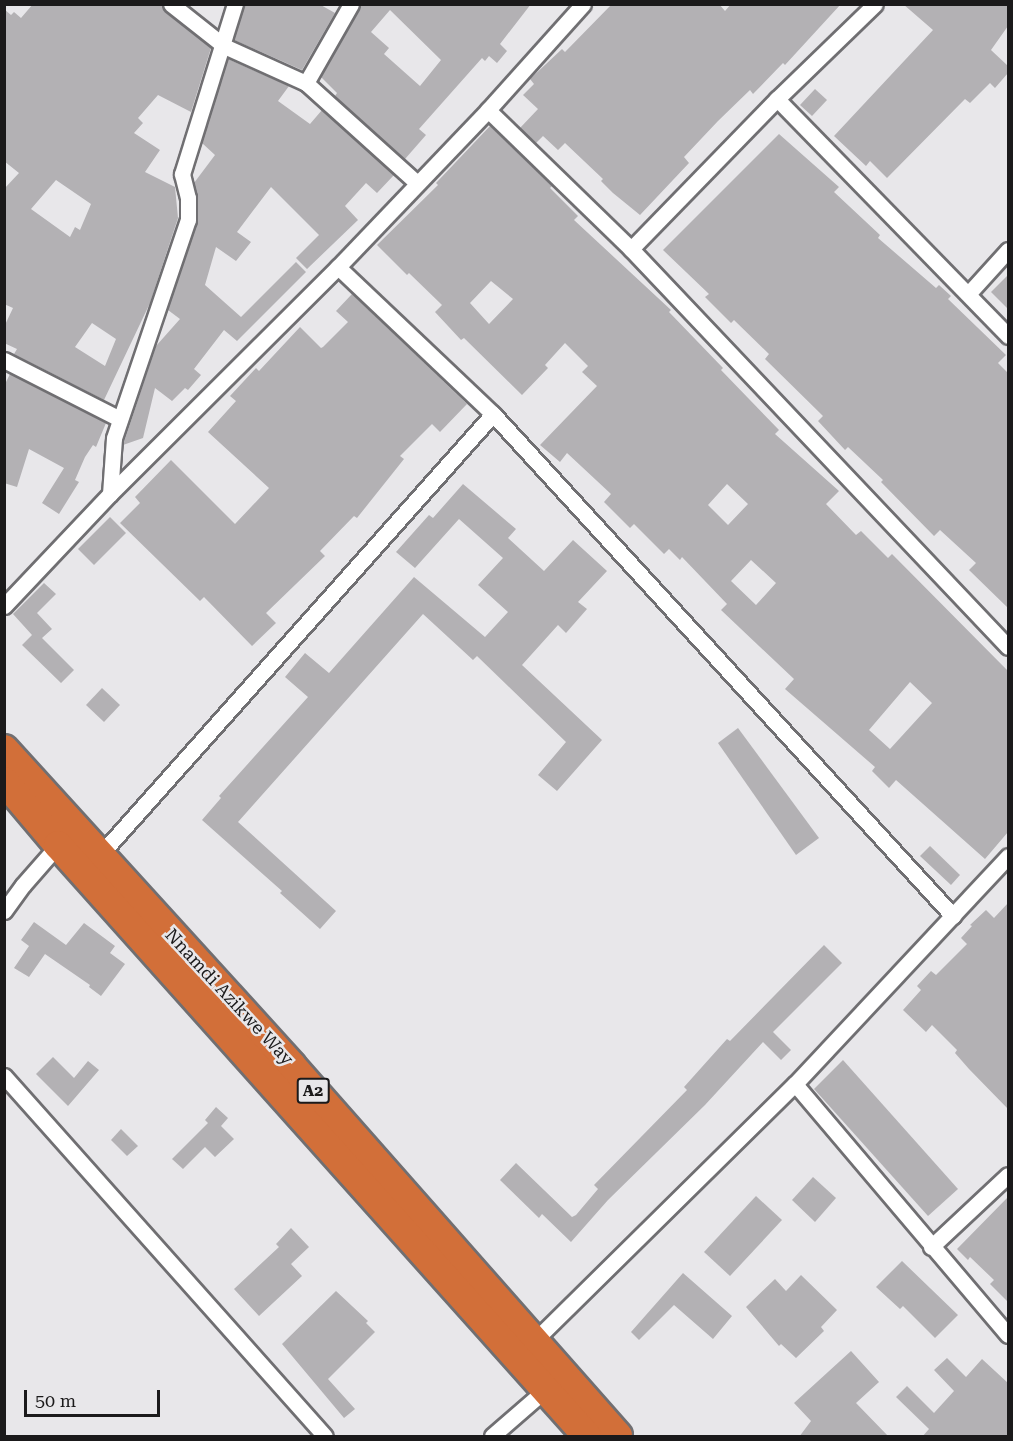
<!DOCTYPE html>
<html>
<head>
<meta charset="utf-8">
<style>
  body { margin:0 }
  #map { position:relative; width:1013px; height:1441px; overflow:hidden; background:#e8e7ea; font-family:"Roboto Serif",serif }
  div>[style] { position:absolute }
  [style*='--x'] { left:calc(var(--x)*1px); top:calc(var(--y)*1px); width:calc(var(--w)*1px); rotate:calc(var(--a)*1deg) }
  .building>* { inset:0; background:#b3b1b4 }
  .roads { filter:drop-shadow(2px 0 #706f72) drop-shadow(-2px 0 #706f72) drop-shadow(0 2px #706f72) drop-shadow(0 -2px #706f72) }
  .street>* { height:15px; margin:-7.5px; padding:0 7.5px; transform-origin:7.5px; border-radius:7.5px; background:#fff }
  .highway>* { height:28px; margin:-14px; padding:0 14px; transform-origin:14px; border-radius:14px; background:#d26f39 }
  span { translate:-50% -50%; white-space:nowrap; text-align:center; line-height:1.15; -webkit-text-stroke:5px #e8e7ea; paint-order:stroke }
  .shield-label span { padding:2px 4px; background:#e8e7ea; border:2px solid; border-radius:4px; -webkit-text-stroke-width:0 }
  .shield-label { font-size:16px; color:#1b1a1b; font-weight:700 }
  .street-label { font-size:18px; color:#1b1a1b }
  .frame { position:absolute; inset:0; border:6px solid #1b1a1b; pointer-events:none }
  .scale { position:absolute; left:24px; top:1390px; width:136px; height:27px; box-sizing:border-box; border:3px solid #1b1a1b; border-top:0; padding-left:8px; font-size:18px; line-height:21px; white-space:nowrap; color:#1b1a1b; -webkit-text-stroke:4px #e8e7ea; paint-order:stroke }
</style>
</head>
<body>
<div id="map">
  <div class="building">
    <div style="clip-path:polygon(evenodd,33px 4px,162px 4px,165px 12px,211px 48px,191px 112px,158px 95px,138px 118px,143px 123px,134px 133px,160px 150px,145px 172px,175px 187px,178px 218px,150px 303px,104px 400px,14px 354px,17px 349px,4px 343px,4px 327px,13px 308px,4px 304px,4px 189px,19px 173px,4px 161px,4px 9px,11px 15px,14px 12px,21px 18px,33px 4px,56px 180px,91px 204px,80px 230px,75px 227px,70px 237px,31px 209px,56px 180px,33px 4px,92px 323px,116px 339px,105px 366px,75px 347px,92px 323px)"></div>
    <div style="clip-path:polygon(244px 4px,319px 4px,335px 13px,302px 70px,234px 40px)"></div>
    <div style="clip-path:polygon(evenodd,361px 4px,531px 4px,500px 44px,507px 51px,497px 63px,489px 56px,485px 61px,482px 58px,419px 129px,426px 135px,405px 159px,335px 96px,337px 93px,321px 77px,361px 4px,390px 10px,441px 60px,420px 86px,384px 54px,389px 48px,371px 32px,390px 10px)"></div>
    <div style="clip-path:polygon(612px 4px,719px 4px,725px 11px,731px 4px,841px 4px,785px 65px,783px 63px,753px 94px,750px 90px,718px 121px,684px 157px,689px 163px,640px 215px,613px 193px,601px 181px,603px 179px,565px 143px,558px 150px,543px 136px,536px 143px,520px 128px,538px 109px,523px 95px,534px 84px,530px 79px,562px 49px,565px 52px)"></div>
    <div style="clip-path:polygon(903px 4px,1008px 4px,1008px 26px,991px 50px,1008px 66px,1008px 73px,995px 88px,990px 83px,970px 103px,965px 99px,887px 178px,870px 161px,866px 166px,834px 136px,933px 30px)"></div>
    <div style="clip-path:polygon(228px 59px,289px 86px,278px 101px,310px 124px,322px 110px,394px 175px,377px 193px,366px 183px,345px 206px,358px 220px,307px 269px,296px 258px,319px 235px,271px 187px,237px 232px,251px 242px,236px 261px,216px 247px,205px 285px,241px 317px,296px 262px,306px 272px,237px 341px,224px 330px,194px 369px,201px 375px,188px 390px,185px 388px,172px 401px,155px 388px,143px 438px,123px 445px,156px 346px,180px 319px,168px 310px,197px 223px,198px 198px,194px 183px,215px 155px,202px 143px)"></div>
    <div style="clip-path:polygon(815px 89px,827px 100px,812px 116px,800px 105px)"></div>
    <div style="clip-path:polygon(evenodd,490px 126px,552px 186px,550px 188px,578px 216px,574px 220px,671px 310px,669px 312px,723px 368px,721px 370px,779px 430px,775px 434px,839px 491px,826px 504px,856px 535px,861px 531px,888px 558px,892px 554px,1008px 671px,1008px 832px,985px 859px,896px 780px,889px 788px,872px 771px,875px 767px,785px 689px,794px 679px,721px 610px,727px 604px,682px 557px,680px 560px,669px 549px,664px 554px,634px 524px,630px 528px,604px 502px,611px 494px,567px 453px,560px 462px,540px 445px,597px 386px,582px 372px,588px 366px,565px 343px,545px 365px,548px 368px,522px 395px,464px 338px,461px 340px,435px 312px,442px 305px,409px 273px,407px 275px,377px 245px,438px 185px,436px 183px,490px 126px,491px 281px,513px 299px,489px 324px,470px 303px,491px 281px,490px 126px,727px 484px,748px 504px,728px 525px,708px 505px,727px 484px,490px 126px,751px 560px,776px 583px,756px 605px,731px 581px,751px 560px,490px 126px,910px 682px,932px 703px,890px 749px,869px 730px,910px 682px)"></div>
    <div style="clip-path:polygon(779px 134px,839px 187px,834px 192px,880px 235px,878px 238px,936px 288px,939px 285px,951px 296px,948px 299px,1006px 355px,998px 363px,1008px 373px,1008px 608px,969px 570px,976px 563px,940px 530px,934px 536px,881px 482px,883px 480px,848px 447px,845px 450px,818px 421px,823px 416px,765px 359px,769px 354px,734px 320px,731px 323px,705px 297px,709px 294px,663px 250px)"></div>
    <div style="clip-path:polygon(1008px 275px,1008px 309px,991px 292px)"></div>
    <div style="clip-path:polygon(352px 294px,467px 404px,440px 432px,432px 424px,400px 456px,404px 459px,357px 518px,354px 516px,320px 551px,325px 556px,266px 613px,276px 623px,252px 646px,204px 597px,200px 601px,120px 523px,140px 503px,135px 497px,171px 460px,235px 524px,269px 488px,208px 432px,236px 401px,230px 396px,256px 368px,259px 371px,300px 327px,321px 348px,323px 347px,348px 322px,336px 311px)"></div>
    <div style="clip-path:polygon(10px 374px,106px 423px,96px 447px,93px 445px,85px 457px,75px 480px,79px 482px,59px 514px,42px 503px,64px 468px,29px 449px,17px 487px,4px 483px,4px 386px)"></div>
    <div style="clip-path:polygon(463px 484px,516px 529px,508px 538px,544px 571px,573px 540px,607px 571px,578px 602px,587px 609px,566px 633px,558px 625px,522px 665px,602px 740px,557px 791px,538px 775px,566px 742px,477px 656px,473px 660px,423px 614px,238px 822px,336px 911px,320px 929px,280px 893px,282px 891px,202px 820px,221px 798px,219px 796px,308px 697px,285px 677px,305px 653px,329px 673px,414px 577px,485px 637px,508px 612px,478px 585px,503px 558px,459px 519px,415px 568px,396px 552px,429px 515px,433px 518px)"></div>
    <div style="clip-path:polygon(110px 517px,126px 533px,94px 565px,78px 549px)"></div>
    <div style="clip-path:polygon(44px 583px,56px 594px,37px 613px,52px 629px,42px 638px,74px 670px,61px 683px,22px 645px,32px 635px,13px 614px)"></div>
    <div style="clip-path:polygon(102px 688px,120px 705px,104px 722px,86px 705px)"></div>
    <div style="clip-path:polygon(738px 728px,819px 838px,796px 855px,718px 743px)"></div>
    <div style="clip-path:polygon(930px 846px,960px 875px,951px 885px,920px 856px)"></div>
    <div style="clip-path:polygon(1008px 903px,1008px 1109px,969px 1069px,955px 1053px,957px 1050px,932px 1025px,926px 1032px,903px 1010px,921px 990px,917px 986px,931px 971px,936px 975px,967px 944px,961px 938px,972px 926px,970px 925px,986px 910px,994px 918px)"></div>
    <div style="clip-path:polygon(34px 922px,66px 945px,84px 923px,115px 946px,110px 953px,125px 964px,101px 996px,89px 987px,90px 985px,45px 954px,29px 977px,14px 968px,29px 946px,21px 940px)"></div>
    <div style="clip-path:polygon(824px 945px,842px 963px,773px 1032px,791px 1050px,781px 1060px,763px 1042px,705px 1105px,608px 1200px,571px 1242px,542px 1214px,539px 1218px,500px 1180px,516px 1163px,572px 1217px,576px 1215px,598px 1189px,594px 1185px,687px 1090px,684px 1087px,727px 1039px,730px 1041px)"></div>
    <div style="clip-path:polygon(53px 1057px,74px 1078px,88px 1061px,99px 1070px,68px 1106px,36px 1074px)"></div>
    <div style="clip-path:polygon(843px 1060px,958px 1189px,928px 1216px,814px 1089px)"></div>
    <div style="clip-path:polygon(216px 1107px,228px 1118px,221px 1126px,234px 1139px,215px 1157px,205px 1147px,183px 1169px,172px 1159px,208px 1123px,205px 1120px)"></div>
    <div style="clip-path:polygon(121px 1129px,138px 1146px,127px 1156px,111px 1140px)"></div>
    <div style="clip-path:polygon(813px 1177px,836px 1198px,815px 1222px,792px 1200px)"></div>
    <div style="clip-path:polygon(756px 1196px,782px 1220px,730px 1276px,704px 1252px)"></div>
    <div style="clip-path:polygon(1008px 1197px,1008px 1302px,990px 1284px,994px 1280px,970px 1257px,968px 1260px,957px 1249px)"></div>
    <div style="clip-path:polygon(291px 1228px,309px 1247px,291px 1264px,302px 1276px,259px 1316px,234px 1289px,279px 1247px,276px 1244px)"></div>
    <div style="clip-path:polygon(902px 1261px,958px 1315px,935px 1338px,903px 1306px,900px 1309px,876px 1287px)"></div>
    <div style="clip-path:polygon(683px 1273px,732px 1316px,713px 1339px,674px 1305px,639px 1340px,631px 1332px)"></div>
    <div style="clip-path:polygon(801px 1275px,837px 1310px,821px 1327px,824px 1331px,796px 1358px,781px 1344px,779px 1346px,746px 1307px,775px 1279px,786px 1291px)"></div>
    <div style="clip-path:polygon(336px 1291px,368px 1321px,366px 1323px,375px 1332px,328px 1379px,355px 1409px,344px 1418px,282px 1344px)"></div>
    <div style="clip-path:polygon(851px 1351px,879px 1382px,856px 1403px,889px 1437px,799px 1437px,811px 1421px,794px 1403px)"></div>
    <div style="clip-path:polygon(947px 1358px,966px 1377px,982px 1359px,1008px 1383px,1008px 1437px,922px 1437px,929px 1429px,896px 1397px,907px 1386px,934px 1413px,954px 1391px,934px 1370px)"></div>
  </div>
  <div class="roads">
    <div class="street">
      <div style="--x:171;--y:4;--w:68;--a:38.4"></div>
      <div style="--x:224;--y:46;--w:90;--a:24.3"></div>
      <div style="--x:306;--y:83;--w:149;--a:42"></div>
      <div style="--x:306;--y:83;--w:91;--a:-60.3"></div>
      <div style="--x:777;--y:99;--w:331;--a:45.7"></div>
      <div style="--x:488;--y:110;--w:199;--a:44.2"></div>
      <div style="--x:631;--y:249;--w:548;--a:46.55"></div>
      <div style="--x:631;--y:249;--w:209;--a:-45.8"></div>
      <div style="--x:777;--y:99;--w:136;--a:-44.1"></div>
      <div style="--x:338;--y:267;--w:214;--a:43.5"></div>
      <div style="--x:493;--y:414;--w:681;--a:47.5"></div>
      <div style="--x:969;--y:293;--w:58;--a:-47.8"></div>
      <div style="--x:4;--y:360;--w:130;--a:27"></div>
      <div style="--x:110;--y:494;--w:56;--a:-85.9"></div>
      <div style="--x:114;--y:438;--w:230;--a:-71.3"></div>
      <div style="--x:188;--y:220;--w:22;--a:-90"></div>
      <div style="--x:188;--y:198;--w:25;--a:-104"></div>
      <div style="--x:182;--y:174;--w:178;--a:-72.7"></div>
      <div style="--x:4;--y:606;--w:154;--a:-46.6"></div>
      <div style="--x:110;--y:494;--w:322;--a:-44.9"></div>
      <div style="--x:338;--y:267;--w:217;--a:-46.3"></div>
      <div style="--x:488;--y:110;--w:142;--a:-48.1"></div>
      <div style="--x:99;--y:856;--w:592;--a:-48.29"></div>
      <div style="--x:4;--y:911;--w:32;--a:-54"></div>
      <div style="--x:23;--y:885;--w:53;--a:-48.8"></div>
      <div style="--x:4;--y:1076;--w:482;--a:48.3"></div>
      <div style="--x:795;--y:1084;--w:329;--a:49.7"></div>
      <div style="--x:931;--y:1247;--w:105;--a:-43.1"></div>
      <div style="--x:533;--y:1342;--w:368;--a:-44.6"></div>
      <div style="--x:795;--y:1084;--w:312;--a:-46.9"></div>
      <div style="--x:492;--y:1436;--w:70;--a:-41"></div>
    </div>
    <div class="highway">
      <div style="--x:4;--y:749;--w:428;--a:47.7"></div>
      <div style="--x:292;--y:1066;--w:493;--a:48.6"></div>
      <div style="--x:4;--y:781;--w:84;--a:49.8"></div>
      <div style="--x:58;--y:845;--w:793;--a:48.17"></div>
    </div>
  </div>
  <div class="shield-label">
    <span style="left:313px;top:1091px">A2</span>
  </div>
  <div class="street-label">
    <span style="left:229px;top:997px;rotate:47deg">Nnamdi Azikwe Way</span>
  </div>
  <div class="frame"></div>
  <div class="scale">50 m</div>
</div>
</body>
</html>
